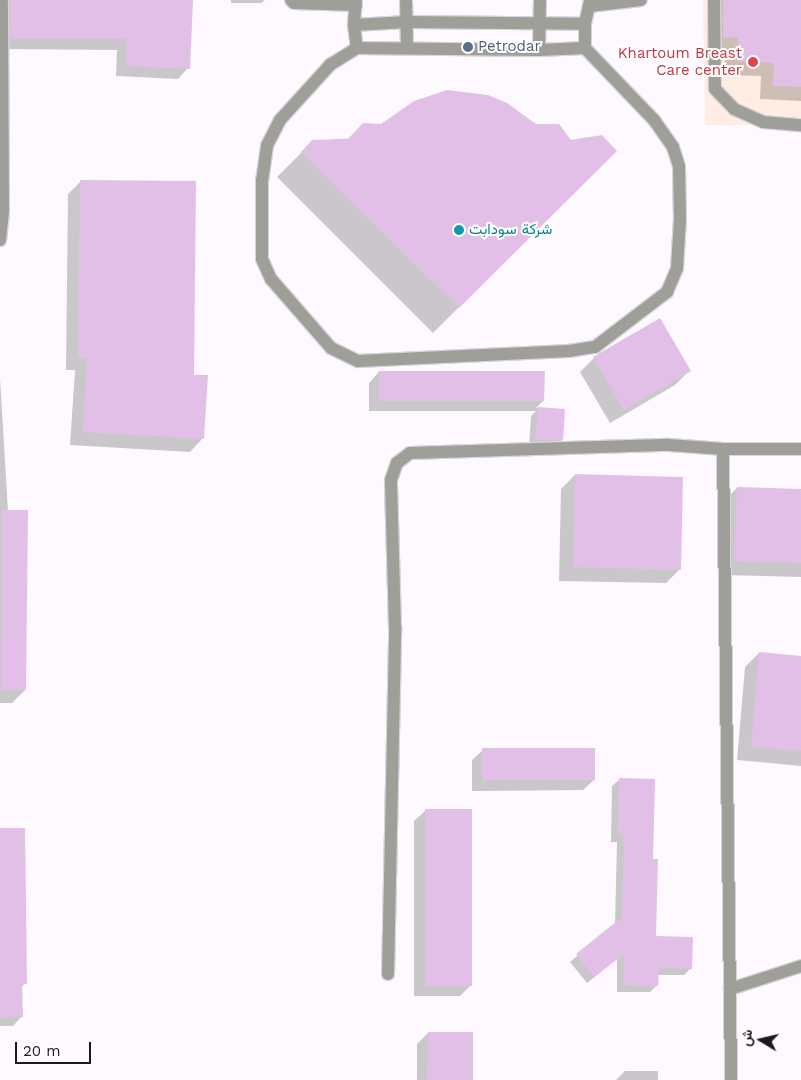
<!DOCTYPE html>
<html>
<head>
<meta charset="utf-8">
<style>
  body { margin:0 }
  #map { position:relative; width:801px; height:1080px; overflow:hidden; background:#fdf9fe; font-family:"Work Sans",Vazirmatn,sans-serif }
  div>[style] { position:absolute }
  [style*='--x'] { left:calc(var(--x)*1px); top:calc(var(--y)*1px); width:calc(var(--w)*1px); rotate:calc(var(--a)*1deg) }
  .medical>* { inset:0; background:#ffede3 }
  .shadow>* { inset:0; background:#0003 }
  .building>* { inset:0; background:#e2bfe7 }
  .roads { filter:drop-shadow(1px 0 #d9d5da) drop-shadow(-1px 0 #d9d5da) drop-shadow(0 1px #d9d5da) drop-shadow(0 -1px #d9d5da) }
  .lane>* { height:12px; margin:-6px; padding:0 6px; transform-origin:6px; border-radius:6px; background:#9f9f99 }
  .street>* { height:12px; margin:-6px; padding:0 6px; transform-origin:6px; border-radius:6px; background:#9f9f99 }
  .dots>* { width:14px; height:14px; translate:-50% -50%; box-sizing:border-box; border:2px solid #fff; border-radius:50% }
  span { translate:-50% -50%; white-space:nowrap; text-align:center; line-height:1.15; -webkit-text-stroke:4px #fff; paint-order:stroke }
  .service-label { font-size:15px; color:#4e5e75 }
  .left { translate:0 -50%; text-align:left }
  .health-label { font-size:15px; color:#be3a42 }
  .right { translate:-100% -50%; text-align:right }
  .culture-label { font-size:15px; color:#0d838f }
  .north { position:absolute; left:736px; top:1015px; width:50px; height:50px; -webkit-text-stroke:4px #fff; paint-order:stroke; rotate:279deg; font-size:14px; font-weight:700; line-height:20px; text-align:center; color:#1c191c }
  .north::after { content:''; display:block; margin:auto; width:18px; height:22px; background:#1c191c; clip-path:polygon(50% 0,100% 100%,50% 72%,0 100%) }
  .scale { position:absolute; left:15px; top:1042px; width:76px; height:22px; box-sizing:border-box; border:2px solid #1c191c; border-top:0; padding-left:6px; font-size:15px; line-height:18px; white-space:nowrap; color:#1c191c; -webkit-text-stroke:4px #fff; paint-order:stroke }
</style>
</head>
<body>
<div id="map">
  <div class="medical">
    <div style="clip-path:polygon(703px 0,801px 0,801px 125px,705px 125px)"></div>
  </div>
  <div class="shadow">
    <div style="clip-path:polygon(0 0,192px 0,188px 68px,178px 79px,116px 76px,117px 50px,0 49px)"></div>
    <div style="clip-path:polygon(231px 0,265px 0,261px 3px,231px 3px)"></div>
    <div style="clip-path:polygon(711px 0,801px 0,801px 101px,760px 99px,761px 76px,724px 75px,725px 52px,709px 51px)"></div>
    <div style="clip-path:polygon(536px 125px,570px 141px,615px 151px,433px 333px,277px 177px,313px 141px)"></div>
    <div style="clip-path:polygon(81px 181px,193px 376px,203px 438px,190px 452px,70px 445px,75px 370px,66px 370px,68px 194px)"></div>
    <div style="clip-path:polygon(594px 358px,689px 371px,675px 385px,610px 423px,580px 372px)"></div>
    <div style="clip-path:polygon(379px 372px,543px 401px,536px 408px,564px 410px,562px 440px,555px 447px,529px 447px,531px 416px,536px 411px,369px 411px,369px 383px)"></div>
    <div style="clip-path:polygon(0 378px,8px 511px,25px 690px,12px 703px,0 703px)"></div>
    <div style="clip-path:polygon(575px 475px,680px 569px,666px 583px,559px 581px,561px 489px)"></div>
    <div style="clip-path:polygon(737px 488px,801px 490px,801px 577px,721px 575px,723px 502px)"></div>
    <div style="clip-path:polygon(759px 653px,801px 657px,801px 766px,737px 760px,745px 667px)"></div>
    <div style="clip-path:polygon(483px 750px,594px 780px,583px 790px,472px 791px,472px 760px)"></div>
    <div style="clip-path:polygon(620px 779px,652px 860px,655px 937px,691px 968px,684px 975px,657px 975px,657px 985px,650px 992px,617px 992px,617px 959px,587px 983px,570px 962px,615px 924px,617px 842px,611px 842px,612px 786px)"></div>
    <div style="clip-path:polygon(425px 811px,471px 985px,460px 996px,414px 996px,414px 821px)"></div>
    <div style="clip-path:polygon(0 830px,25px 983px,21px 988px,22px 1016px,13px 1026px,0 1026px)"></div>
    <div style="clip-path:polygon(428px 1033px,472px 1080px,417px 1080px,417px 1044px)"></div>
    <div style="clip-path:polygon(625px 1071px,658px 1071px,658px 1080px,616px 1080px)"></div>
  </div>
  <div class="building">
    <div style="clip-path:polygon(10px 0,193px 0,190px 69px,126px 66px,127px 39px,10px 39px)"></div>
    <div style="clip-path:polygon(723px 0,801px 0,801px 87px,773px 86px,774px 63px,737px 61px,738px 38px,723px 37px)"></div>
    <div style="clip-path:polygon(447px 90px,488px 95px,507px 103px,536px 124px,559px 124px,571px 140px,602px 135px,617px 151px,459px 308px,301px 152px,312px 140px,348px 139px,363px 123px,381px 124px,414px 101px)"></div>
    <div style="clip-path:polygon(80px 180px,196px 181px,194px 375px,208px 375px,204px 439px,83px 432px,87px 357px,78px 357px)"></div>
    <div style="clip-path:polygon(660px 318px,691px 371px,624px 410px,593px 357px)"></div>
    <div style="clip-path:polygon(379px 371px,545px 371px,544px 401px,379px 401px)"></div>
    <div style="clip-path:polygon(538px 407px,565px 409px,563px 440px,535px 440px)"></div>
    <div style="clip-path:polygon(575px 474px,683px 477px,681px 570px,573px 567px)"></div>
    <div style="clip-path:polygon(737px 487px,801px 489px,801px 563px,734px 561px)"></div>
    <div style="clip-path:polygon(2px 510px,28px 510px,26px 690px,1px 690px)"></div>
    <div style="clip-path:polygon(759px 652px,801px 656px,801px 751px,751px 747px)"></div>
    <div style="clip-path:polygon(482px 748px,595px 748px,595px 780px,482px 780px)"></div>
    <div style="clip-path:polygon(619px 778px,655px 779px,653px 859px,658px 859px,656px 936px,693px 937px,692px 969px,659px 968px,658px 986px,623px 985px,624px 954px,594px 977px,576px 954px,622px 917px,624px 835px,618px 835px)"></div>
    <div style="clip-path:polygon(425px 809px,472px 809px,472px 986px,425px 986px)"></div>
    <div style="clip-path:polygon(0 828px,25px 828px,27px 984px,22px 984px,23px 1017px,0 1018px)"></div>
    <div style="clip-path:polygon(428px 1032px,473px 1032px,473px 1080px,427px 1080px)"></div>
  </div>
  <div class="roads">
    <div class="lane">
      <div style="--x:291;--y:0;--w:4;--a:45"></div>
      <div style="--x:294;--y:3;--w:62;--a:1.8"></div>
      <div style="--x:356;--y:0;--w:25;--a:95"></div>
      <div style="--x:354;--y:25;--w:23;--a:83"></div>
      <div style="--x:357;--y:48;--w:182;--a:0.6"></div>
      <div style="--x:539;--y:50;--w:46;--a:-2.5"></div>
      <div style="--x:585;--y:48;--w:24;--a:-90"></div>
      <div style="--x:585;--y:24;--w:25;--a:-78"></div>
      <div style="--x:406;--y:0;--w:48;--a:88.8"></div>
      <div style="--x:714;--y:0;--w:89;--a:89.4"></div>
      <div style="--x:715;--y:89;--w:28;--a:46"></div>
      <div style="--x:734;--y:109;--w:32;--a:24"></div>
      <div style="--x:763;--y:122;--w:38;--a:5"></div>
      <div style="--x:590;--y:6;--w:51;--a:-6.7"></div>
      <div style="--x:354;--y:25;--w:53;--a:-3.2"></div>
      <div style="--x:407;--y:22;--w:178;--a:0.6"></div>
      <div style="--x:357;--y:48;--w:32;--a:148"></div>
      <div style="--x:330;--y:65;--w:74;--a:132.3"></div>
      <div style="--x:280;--y:120;--w:29;--a:117"></div>
      <div style="--x:267;--y:146;--w:34;--a:98"></div>
      <div style="--x:262;--y:180;--w:79;--a:90"></div>
      <div style="--x:262;--y:259;--w:22;--a:66"></div>
      <div style="--x:271;--y:279;--w:91;--a:49"></div>
      <div style="--x:331;--y:348;--w:30;--a:26"></div>
      <div style="--x:358;--y:361;--w:211;--a:-2.7"></div>
      <div style="--x:569;--y:351;--w:26;--a:-9"></div>
      <div style="--x:595;--y:347;--w:91;--a:-37.4"></div>
      <div style="--x:667;--y:292;--w:26;--a:-67"></div>
      <div style="--x:677;--y:268;--w:49;--a:-86.5"></div>
      <div style="--x:680;--y:219;--w:53;--a:-91.1"></div>
      <div style="--x:679;--y:166;--w:20;--a:-108"></div>
      <div style="--x:673;--y:147;--w:33;--a:-125"></div>
      <div style="--x:654;--y:120;--w:100;--a:-133.8"></div>
      <div style="--x:539;--y:50;--w:50;--a:-88.9"></div>
      <div style="--x:0;--y:240;--w:30;--a:-84"></div>
      <div style="--x:3;--y:210;--w:210;--a:-90.3"></div>
      <div style="--x:723;--y:449;--w:631;--a:89.27"></div>
      <div style="--x:388;--y:974;--w:347;--a:-88.8"></div>
      <div style="--x:395;--y:627;--w:147;--a:-91.6"></div>
      <div style="--x:391;--y:480;--w:18;--a:-71"></div>
      <div style="--x:397;--y:463;--w:16;--a:-38"></div>
      <div style="--x:410;--y:453;--w:259;--a:-1.8"></div>
      <div style="--x:669;--y:445;--w:54;--a:4.2"></div>
      <div style="--x:723;--y:449;--w:78;--a:0"></div>
    </div>
    <div class="street">
      <div style="--x:730;--y:989;--w:75;--a:-17.9"></div>
    </div>
  </div>
  <div class="dots">
    <div style="left:468px;top:47px;background:#5c6f8a"></div>
    <div style="left:753px;top:62px;background:#e0444e"></div>
    <div style="left:459px;top:230px;background:#0f9aa8"></div>
  </div>
  <div class="service-label">
    <span class="left" style="left:478px;top:47px">Petrodar</span>
  </div>
  <div class="health-label">
    <span class="right" style="left:742px;top:62px">Khartoum Breast<br>Care center</span>
  </div>
  <div class="culture-label">
    <span class="left" style="left:469px;top:230px">شركة سودابت</span>
  </div>
  <div class="north">ش</div>
  <div class="scale">20 m</div>
</div>
</body>
</html>
